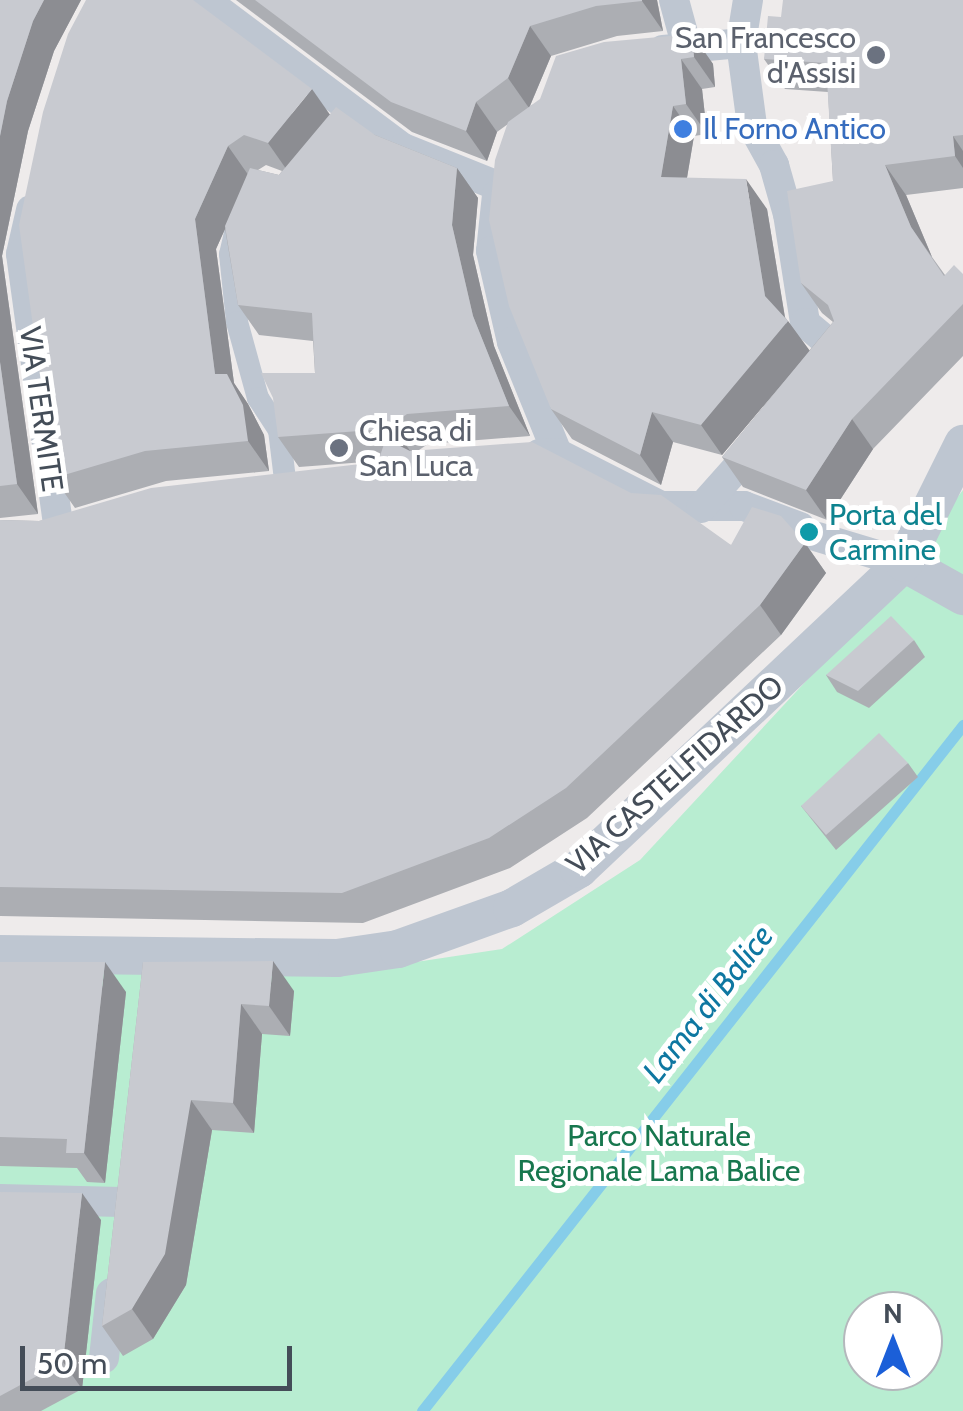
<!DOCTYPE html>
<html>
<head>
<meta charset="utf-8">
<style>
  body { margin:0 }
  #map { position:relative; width:963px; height:1411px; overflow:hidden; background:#eeebeb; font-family:Cabin,sans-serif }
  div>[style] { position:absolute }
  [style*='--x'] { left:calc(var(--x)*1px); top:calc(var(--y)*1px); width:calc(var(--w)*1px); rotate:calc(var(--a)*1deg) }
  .green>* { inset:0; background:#b8edd1 }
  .stream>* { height:11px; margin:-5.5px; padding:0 5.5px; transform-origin:5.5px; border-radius:5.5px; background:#86cde9 }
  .pedestrian>* { height:22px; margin:-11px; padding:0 11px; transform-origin:11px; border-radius:11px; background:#bec6d1 }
  .minor>* { height:30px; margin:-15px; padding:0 15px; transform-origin:15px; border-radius:15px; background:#bec6d1 }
  .tertiary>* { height:38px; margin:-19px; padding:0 19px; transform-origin:19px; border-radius:19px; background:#bec6d1 }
  .wall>* { inset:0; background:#acaeb3 }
  .shaded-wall>* { inset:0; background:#8c8d92 }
  .building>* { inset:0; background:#c8cad0 }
  .dots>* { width:28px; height:28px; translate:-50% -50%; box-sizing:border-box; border:5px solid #fff; border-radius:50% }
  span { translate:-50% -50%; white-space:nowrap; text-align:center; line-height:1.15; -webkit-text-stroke:10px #fff; paint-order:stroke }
  .worship-label { font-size:30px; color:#5b616d }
  .right { translate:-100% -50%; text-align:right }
  .left { translate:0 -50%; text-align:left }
  .shop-label { font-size:30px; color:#366cbe }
  .street-label { font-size:30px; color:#444d58 }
  .culture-label { font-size:30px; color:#0d838f }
  .park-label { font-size:30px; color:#17774e }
  .water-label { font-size:32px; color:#0e77a1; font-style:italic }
  .north { position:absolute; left:843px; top:1291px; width:100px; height:100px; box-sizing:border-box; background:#fff; border:2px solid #b4b8bc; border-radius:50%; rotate:0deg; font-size:28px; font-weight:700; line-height:40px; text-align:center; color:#444d58 }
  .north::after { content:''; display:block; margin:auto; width:35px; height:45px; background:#1b5fd8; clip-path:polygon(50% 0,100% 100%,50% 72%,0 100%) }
  .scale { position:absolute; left:20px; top:1346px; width:272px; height:45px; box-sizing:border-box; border:5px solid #444d58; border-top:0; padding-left:12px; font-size:30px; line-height:35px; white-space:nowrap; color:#444d58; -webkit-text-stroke:8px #fff; paint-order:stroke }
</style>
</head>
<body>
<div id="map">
  <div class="green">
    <div style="clip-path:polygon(evenodd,963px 490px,963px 1411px,0 1411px,0 955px,343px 973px,502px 949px,640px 860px,873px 609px,963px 490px,863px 1311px,923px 1311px,923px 1371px,863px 1371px,863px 1311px)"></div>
  </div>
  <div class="stream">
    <div style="--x:422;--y:1411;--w:874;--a:-51.74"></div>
  </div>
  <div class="pedestrian">
    <div style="--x:235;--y:233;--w:22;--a:103"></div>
    <div style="--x:230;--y:254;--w:68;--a:84.1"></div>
    <div style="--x:237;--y:322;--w:79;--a:74.6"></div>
    <div style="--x:258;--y:398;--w:38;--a:57"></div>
    <div style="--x:279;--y:430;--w:58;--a:83.1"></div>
  </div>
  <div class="minor">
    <div style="--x:205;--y:0;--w:247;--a:36.8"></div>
    <div style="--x:403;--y:148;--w:102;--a:21.8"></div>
    <div style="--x:674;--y:0;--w:50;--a:74.8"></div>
    <div style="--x:741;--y:43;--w:83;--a:82.4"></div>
    <div style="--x:752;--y:125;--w:46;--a:61.2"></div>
    <div style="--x:774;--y:165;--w:51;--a:74.1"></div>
    <div style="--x:788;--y:214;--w:110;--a:81.1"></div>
    <div style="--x:805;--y:323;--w:40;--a:40"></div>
    <div style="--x:836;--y:349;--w:21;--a:119"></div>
    <div style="--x:663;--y:50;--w:78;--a:-5.1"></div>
    <div style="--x:741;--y:43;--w:44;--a:-80.8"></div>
    <div style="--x:497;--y:195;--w:56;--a:96.1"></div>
    <div style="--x:491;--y:251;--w:93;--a:77"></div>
    <div style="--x:512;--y:342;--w:120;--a:67.9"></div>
    <div style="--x:31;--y:210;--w:45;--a:102.8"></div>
    <div style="--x:21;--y:254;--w:281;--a:82.2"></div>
    <div style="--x:539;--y:454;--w:18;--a:-3"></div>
    <div style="--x:557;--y:453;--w:117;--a:27"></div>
    <div style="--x:661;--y:506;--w:83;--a:0"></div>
    <div style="--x:744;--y:506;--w:60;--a:20.6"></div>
    <div style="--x:701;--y:508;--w:87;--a:-48.3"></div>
    <div style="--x:818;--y:537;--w:90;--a:16.8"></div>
    <div style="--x:0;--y:1199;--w:121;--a:1.4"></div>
    <div style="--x:104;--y:1358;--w:65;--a:-83.9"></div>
  </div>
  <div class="tertiary">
    <div style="--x:904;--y:563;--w:68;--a:29.2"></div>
    <div style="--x:0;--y:954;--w:337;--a:0.7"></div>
    <div style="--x:337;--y:958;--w:62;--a:-8.4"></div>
    <div style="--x:398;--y:949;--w:121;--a:-19.8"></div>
    <div style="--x:512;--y:908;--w:78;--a:-30.2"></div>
    <div style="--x:579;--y:869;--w:446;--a:-43.3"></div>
    <div style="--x:904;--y:563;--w:133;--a:-63.6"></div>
  </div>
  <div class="wall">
    <div style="clip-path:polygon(0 0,81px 0,54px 51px,28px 131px,2px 256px,38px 514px,0 518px)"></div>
    <div style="clip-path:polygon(236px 0,657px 0,663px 31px,617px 36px,551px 56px,530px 106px,692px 34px,713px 64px,715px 87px,702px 89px,707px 134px,694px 136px,687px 178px,767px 209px,785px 317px,809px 351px,833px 322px,822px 313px,801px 283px,833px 181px,828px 92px,785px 89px,764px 59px,781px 17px,963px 0,963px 188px,906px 195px,932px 257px,945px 275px,963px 274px,963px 356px,873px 449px,827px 520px,743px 487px,722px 457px,796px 367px,722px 455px,673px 442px,661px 485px,572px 439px,551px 409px,508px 124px,497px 132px,487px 161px,412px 132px)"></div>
    <div style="clip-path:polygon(evenodd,43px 112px,330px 114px,375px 135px,457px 168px,478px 198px,473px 255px,494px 346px,530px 436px,428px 444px,419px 450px,731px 545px,805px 543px,826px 573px,781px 635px,587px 818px,510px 868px,363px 923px,0 916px,0 520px,39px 521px,378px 461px,299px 467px,278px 437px,315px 373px,313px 341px,259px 335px,238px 305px,225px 229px,216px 249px,234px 383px,248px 404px,264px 435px,269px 471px,166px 481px,75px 508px,54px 478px,43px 112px,266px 165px,282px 171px,279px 175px,258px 170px,266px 165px)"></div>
    <div style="clip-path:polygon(914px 640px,925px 657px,869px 708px,837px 692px,826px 675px)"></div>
    <div style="clip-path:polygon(908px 763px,918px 777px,836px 850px,801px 806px)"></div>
    <div style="clip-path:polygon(0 962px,126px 992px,105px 1183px,87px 1182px,77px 1168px,0 1166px)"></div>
    <div style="clip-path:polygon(143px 962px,294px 991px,290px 1036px,262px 1034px,254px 1133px,212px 1130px,186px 1285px,153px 1339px,123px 1356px,102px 1326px)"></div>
    <div style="clip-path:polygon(0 1192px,101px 1220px,82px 1389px,41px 1411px,0 1411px)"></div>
  </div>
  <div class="shaded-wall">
    <div style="clip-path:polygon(44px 0,81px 0,54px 51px,28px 131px,2px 256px,38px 514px,17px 484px,0 362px,0 136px,7px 101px,33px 21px)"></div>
    <div style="clip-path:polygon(642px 0,657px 0,663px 31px,642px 1px)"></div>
    <div style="clip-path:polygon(530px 26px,551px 56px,529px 108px,508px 78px)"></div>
    <div style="clip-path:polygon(692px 34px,713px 64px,715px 87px,694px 57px)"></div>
    <div style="clip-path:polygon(681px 59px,702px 89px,707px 134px,686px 104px)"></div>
    <div style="clip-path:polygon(312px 89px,333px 119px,289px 173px,268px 143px)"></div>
    <div style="clip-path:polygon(476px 102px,497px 132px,487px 161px,466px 131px)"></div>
    <div style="clip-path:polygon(673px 106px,694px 136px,682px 207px,661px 177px)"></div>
    <div style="clip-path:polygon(953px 136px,963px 151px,963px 168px,955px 156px)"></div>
    <div style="clip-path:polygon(228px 146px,249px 176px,216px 249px,234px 383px,248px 404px,264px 435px,269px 471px,248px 441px,215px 374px,195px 219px)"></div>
    <div style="clip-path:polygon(885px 165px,906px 195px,932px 257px,911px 227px)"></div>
    <div style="clip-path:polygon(457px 168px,478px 198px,473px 255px,494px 346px,530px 436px,509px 406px,473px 316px,452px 225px)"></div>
    <div style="clip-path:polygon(746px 179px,767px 209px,786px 324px,788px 321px,810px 351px,722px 455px,701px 425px,765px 296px)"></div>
    <div style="clip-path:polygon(652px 412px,673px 442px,661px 485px,640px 455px)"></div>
    <div style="clip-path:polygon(852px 419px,873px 449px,827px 520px,806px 490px)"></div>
    <div style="clip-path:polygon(392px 425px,413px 455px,394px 443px)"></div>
    <div style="clip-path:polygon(805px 543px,826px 573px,781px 635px,760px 605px)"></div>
    <div style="clip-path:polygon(273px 961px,294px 991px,290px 1036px,269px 1006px)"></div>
    <div style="clip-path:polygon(105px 962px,126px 992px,105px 1183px,84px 1153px)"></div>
    <div style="clip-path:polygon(241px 1004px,262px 1034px,254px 1133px,233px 1103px)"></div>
    <div style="clip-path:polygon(191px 1100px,212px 1130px,186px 1285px,153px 1339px,132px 1309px)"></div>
    <div style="clip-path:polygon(82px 1193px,101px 1220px,82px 1389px,63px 1362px)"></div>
  </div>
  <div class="building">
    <div style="clip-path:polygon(0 0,44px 0,33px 21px,7px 101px,0 136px)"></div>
    <div style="clip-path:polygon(86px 0,193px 0,312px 89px,268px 143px,244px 135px,228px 146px,195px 219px,215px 374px,227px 374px,243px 405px,248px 441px,145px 451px,54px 478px,19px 225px,43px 112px,68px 34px)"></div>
    <div style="clip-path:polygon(255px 0,642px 0,642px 1px,596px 6px,530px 26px,508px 78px,476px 102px,466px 131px,391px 102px)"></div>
    <div style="clip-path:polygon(783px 0,963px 0,963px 135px,953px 136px,955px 156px,885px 165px,911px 227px,944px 276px,954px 265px,963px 274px,963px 304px,852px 419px,806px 490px,722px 457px,834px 321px,828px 305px,801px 283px,787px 191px,833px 181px,826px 63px,764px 59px,768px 16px,781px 17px)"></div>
    <div style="clip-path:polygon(692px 34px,694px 57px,681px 59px,686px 104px,673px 106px,661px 177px,746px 179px,765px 296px,788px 321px,701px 425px,652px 412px,640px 455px,551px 409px,509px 306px,489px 220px,495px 160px,508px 122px,540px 99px,556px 56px,604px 42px)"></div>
    <div style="clip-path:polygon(336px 107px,375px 135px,457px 168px,452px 225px,473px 316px,509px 406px,407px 414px,392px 425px,394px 443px,410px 451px,532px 442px,631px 493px,661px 495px,731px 545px,752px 507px,781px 516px,805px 543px,760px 605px,566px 788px,489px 838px,342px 893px,0 887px,0 520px,39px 521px,151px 488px,378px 462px,384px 444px,373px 430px,278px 437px,273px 398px,261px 373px,315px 373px,312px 313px,238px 305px,225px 226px,250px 168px,279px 175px)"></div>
    <div style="clip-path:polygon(0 362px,17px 484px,0 486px)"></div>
    <div style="clip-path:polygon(891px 616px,914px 640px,858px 691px,826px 675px)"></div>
    <div style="clip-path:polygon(879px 733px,908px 763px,826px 835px,801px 806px)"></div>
    <div style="clip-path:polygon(273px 961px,269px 1006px,241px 1004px,233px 1103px,191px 1100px,165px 1254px,132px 1309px,102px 1326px,143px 962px)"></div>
    <div style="clip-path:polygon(0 962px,105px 962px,84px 1153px,66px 1153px,67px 1139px,0 1137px)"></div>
    <div style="clip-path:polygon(0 1192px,82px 1193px,63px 1362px,0 1396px)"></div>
  </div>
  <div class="dots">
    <div style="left:876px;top:55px;background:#6b7280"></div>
    <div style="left:683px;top:129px;background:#3f7fe0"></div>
    <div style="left:339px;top:448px;background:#6b7280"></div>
    <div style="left:809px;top:532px;background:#0f9aa8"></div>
  </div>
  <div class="worship-label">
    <span class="right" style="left:856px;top:55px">San Francesco<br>d'Assisi</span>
    <span class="left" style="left:359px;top:448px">Chiesa di<br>San Luca</span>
  </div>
  <div class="shop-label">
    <span class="left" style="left:703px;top:129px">Il Forno Antico</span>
  </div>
  <div class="street-label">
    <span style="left:41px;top:409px;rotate:82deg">VIA TERMITE</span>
    <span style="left:675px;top:775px;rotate:-42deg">VIA CASTELFIDARDO</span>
  </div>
  <div class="culture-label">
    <span class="left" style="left:829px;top:532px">Porta del<br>Carmine</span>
  </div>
  <div class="park-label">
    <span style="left:659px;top:1153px">Parco Naturale<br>Regionale Lama Balice</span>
  </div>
  <div class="water-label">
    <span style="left:708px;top:1004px;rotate:-52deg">Lama di Balice</span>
  </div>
  <div class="north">N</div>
  <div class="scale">50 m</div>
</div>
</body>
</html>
